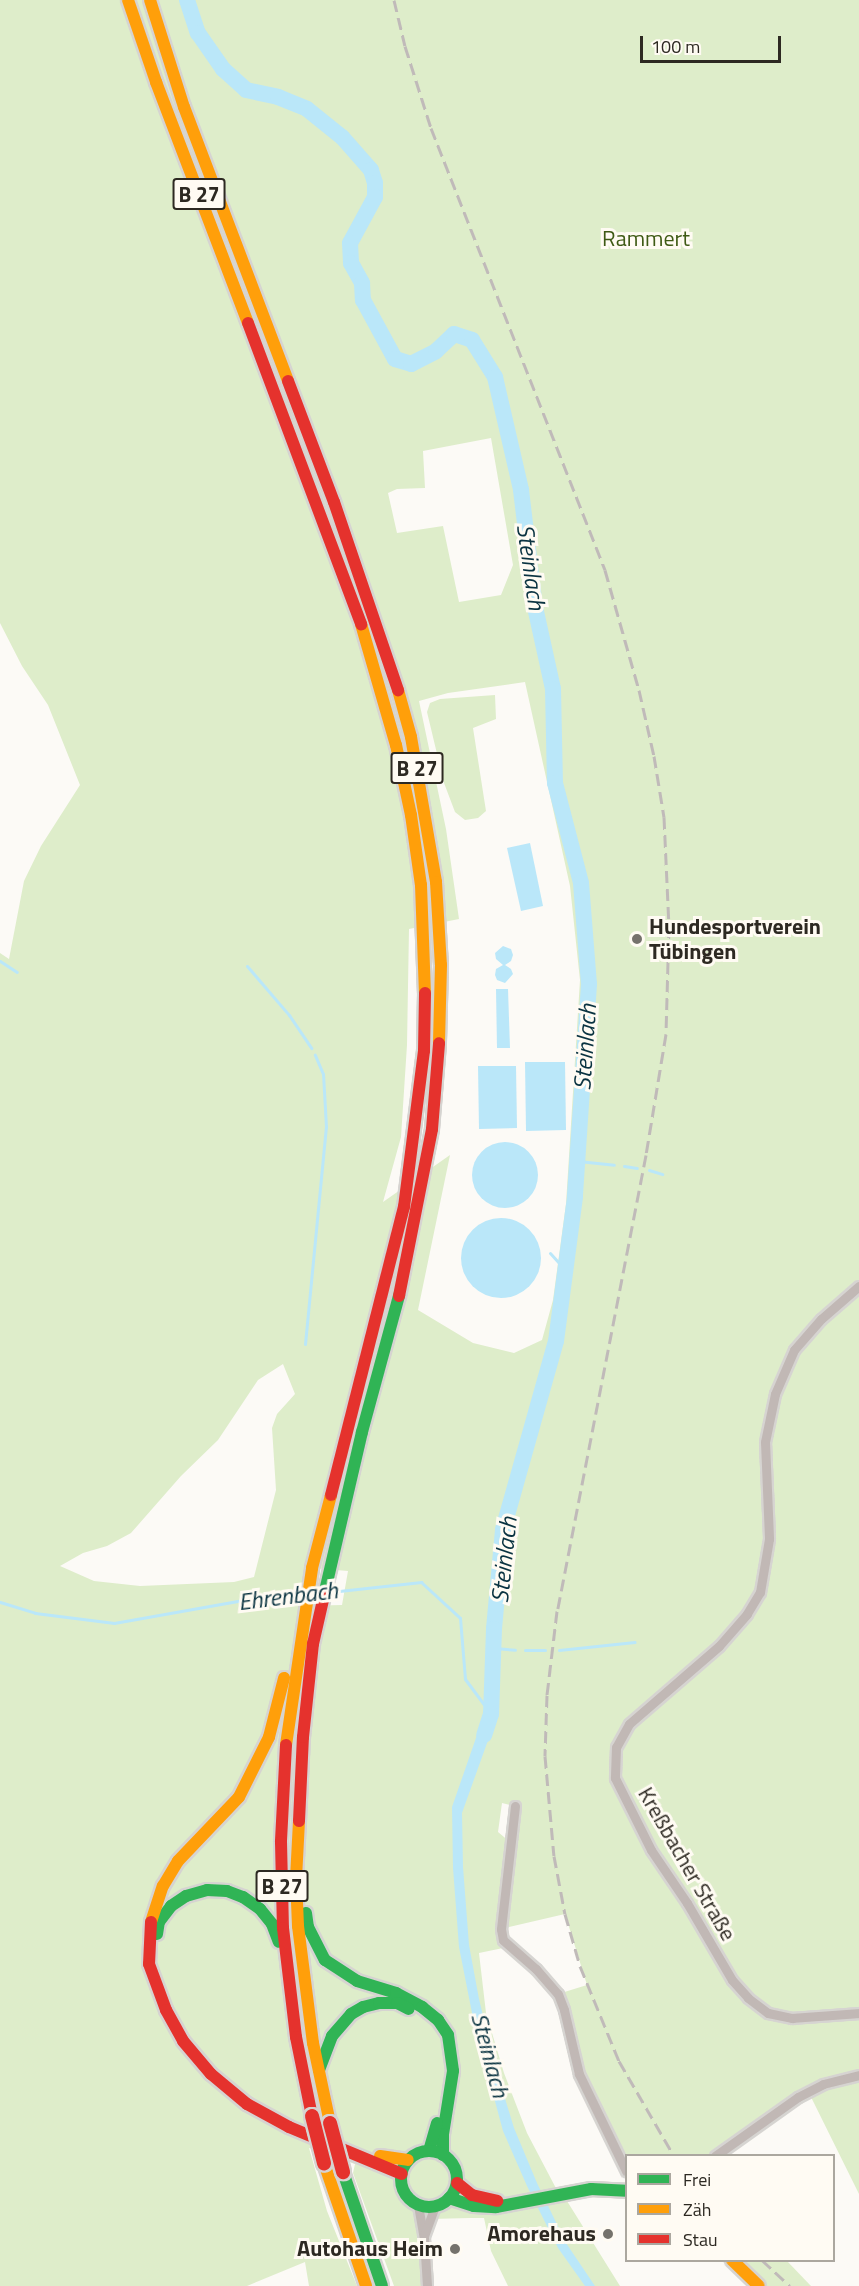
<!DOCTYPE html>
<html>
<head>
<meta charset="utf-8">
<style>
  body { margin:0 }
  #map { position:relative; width:859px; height:2286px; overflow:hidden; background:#fcfaf6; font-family:"Titillium Web",sans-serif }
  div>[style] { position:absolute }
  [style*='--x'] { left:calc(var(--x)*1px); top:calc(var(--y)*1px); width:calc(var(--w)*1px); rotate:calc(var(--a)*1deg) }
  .green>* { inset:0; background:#deedca }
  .water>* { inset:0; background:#bae7f9 }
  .round { border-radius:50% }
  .stream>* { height:3px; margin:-1.5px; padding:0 1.5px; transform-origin:1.5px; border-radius:1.5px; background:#bae7f9 }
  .river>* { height:16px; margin:-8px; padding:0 8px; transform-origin:8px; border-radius:8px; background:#bae7f9 }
  .roads { filter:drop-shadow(2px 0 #d6d4d1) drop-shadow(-2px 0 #d6d4d1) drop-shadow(0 2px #d6d4d1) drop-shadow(0 -2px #d6d4d1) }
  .street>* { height:9px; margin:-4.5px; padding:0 4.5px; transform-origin:4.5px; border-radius:4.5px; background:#c1b8b5 }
  .fast>* { height:12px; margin:-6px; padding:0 6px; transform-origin:6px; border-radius:6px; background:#30b455 }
  .fast>.ring { margin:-6px; padding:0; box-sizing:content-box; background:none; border:12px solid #30b455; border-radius:50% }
  .slow>* { height:12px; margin:-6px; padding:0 6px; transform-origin:6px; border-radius:6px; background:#ff9f0a }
  .jam>* { height:12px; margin:-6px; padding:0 6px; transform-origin:6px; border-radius:6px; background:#e5322d }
  .rail>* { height:3px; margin-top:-1.5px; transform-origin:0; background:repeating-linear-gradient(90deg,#c0bab9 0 12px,transparent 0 18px) }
  .bridges { filter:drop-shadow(2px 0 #d6d4d1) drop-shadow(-2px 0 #d6d4d1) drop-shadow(0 2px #d6d4d1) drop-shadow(0 -2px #d6d4d1) }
  .jam-bridge>* { height:14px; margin:-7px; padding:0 7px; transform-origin:7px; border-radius:7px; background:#e5322d }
  .dots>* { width:16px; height:16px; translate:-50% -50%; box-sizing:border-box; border:3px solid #fffbf3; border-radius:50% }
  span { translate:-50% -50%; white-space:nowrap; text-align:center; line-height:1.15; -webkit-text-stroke:6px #fffbf3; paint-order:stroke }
  .shield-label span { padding:2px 4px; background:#fffbf3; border:2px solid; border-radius:4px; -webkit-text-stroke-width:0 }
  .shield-label { font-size:21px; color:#2d2922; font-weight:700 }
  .park-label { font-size:22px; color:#3e5a14 }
  .poi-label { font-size:22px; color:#2d2922; font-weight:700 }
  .left { translate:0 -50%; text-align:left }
  .right { translate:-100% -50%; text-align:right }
  .street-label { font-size:22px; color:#2d2922 }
  .water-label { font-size:24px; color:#0a3341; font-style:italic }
  .legend { position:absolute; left:625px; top:2154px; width:210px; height:108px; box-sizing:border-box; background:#fffbf3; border:2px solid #aba79f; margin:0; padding:8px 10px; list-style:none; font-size:18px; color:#2d2922 }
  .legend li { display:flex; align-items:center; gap:12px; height:30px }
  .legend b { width:30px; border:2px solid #aba79f }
  .scale { position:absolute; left:640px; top:36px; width:141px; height:27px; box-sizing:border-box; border:3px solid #2d2922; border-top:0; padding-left:8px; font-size:18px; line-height:21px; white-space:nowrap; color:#2d2922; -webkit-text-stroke:4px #fffbf3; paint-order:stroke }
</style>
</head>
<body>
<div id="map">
  <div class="green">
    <div style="clip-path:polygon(evenodd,0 0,859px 0,859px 2194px,809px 2093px,714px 2155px,626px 2156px,626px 2171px,579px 2074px,558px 1994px,587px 1985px,565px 1914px,501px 1929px,508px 1947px,479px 1953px,486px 2013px,504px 2073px,527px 2133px,559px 2194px,567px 2201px,620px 2286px,508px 2286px,491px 2251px,484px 2218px,470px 2218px,430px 2219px,424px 2238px,427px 2286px,394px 2286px,353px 2173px,355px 2164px,309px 2148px,327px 2211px,357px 2286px,309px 2286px,305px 2262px,247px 2286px,0 2286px,0 953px,9px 959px,24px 881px,41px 846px,80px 785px,48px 705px,22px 666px,0 623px,0 0,491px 438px,513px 565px,501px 595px,459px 602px,443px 526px,397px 533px,388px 493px,397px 489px,425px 488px,423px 451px,491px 438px,0 0,525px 682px,570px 886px,580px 980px,566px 1204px,553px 1300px,542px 1340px,514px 1353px,473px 1343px,418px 1310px,450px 1155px,383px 1202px,401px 1137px,407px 1045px,409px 929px,459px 919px,446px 829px,419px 701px,448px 693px,525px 682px,0 0,283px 1364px,295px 1394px,277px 1414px,272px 1428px,276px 1490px,254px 1577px,234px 1582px,140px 1586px,94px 1581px,60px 1566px,83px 1553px,107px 1546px,131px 1533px,181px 1476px,218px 1440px,258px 1380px,283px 1364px,0 0,312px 1568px,348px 1571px,342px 1605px,300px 1606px,312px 1568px,0 0,502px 1803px,514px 1806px,510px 1842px,498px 1832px,502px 1803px)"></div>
    <div style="clip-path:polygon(495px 695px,496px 719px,473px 728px,486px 811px,478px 818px,465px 820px,455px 812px,444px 783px,427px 712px,430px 703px,440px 699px)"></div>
    <div style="clip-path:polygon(732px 2261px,787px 2261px,811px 2286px,759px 2286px)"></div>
  </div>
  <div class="water">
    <div style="clip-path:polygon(530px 843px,543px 906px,521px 911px,507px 848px)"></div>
    <div style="clip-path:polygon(503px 946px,511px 949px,513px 955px,511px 961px,505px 965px,511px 969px,513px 974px,505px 983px,497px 980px,495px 975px,496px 969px,503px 965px,496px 959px,495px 953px)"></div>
    <div style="clip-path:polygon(496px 989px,508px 989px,510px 1048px,497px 1048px)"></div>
    <div style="clip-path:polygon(525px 1062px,565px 1062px,566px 1130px,526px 1131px)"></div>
    <div style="clip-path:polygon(478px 1066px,516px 1066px,517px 1128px,479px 1129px)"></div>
    <div class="round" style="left:472px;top:1142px;width:66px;height:66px"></div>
    <div class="round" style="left:461px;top:1218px;width:80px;height:80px"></div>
    <div style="clip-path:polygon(485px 1712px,496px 1718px,462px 1813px,463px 1867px,469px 1945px,479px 1999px,496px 2069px,514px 2128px,537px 2183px,566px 2243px,595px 2286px,585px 2286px,558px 2248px,527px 2186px,503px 2131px,474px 2023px,459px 1947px,453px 1868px,452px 1807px)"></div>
  </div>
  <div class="stream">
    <div style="--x:0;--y:961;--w:20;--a:33"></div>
    <div style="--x:247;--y:966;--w:65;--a:49.4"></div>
    <div style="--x:289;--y:1015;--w:40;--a:56"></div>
    <div style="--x:578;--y:1161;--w:36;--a:6"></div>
    <div style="--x:624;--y:1166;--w:13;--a:9"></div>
    <div style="--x:649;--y:1170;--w:14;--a:17"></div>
    <div style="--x:550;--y:1253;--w:24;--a:48"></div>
    <div style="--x:305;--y:1344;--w:218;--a:-84.5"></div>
    <div style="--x:326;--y:1127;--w:53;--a:-93.2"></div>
    <div style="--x:323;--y:1074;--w:21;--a:-113"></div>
    <div style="--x:330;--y:1592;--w:92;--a:-6.3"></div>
    <div style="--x:421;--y:1582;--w:53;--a:42.7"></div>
    <div style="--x:460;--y:1618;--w:61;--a:85.3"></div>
    <div style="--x:465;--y:1679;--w:44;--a:53.4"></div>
    <div style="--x:0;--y:1602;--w:37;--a:17"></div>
    <div style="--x:35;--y:1613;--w:80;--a:7.2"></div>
    <div style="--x:114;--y:1623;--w:137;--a:-10.1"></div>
    <div style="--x:249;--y:1599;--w:53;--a:-5.4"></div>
    <div style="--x:494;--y:1648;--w:21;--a:5"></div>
    <div style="--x:525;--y:1650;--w:20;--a:0"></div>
    <div style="--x:559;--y:1650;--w:76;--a:-6"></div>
  </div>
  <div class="river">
    <div style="--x:187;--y:0;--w:35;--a:72"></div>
    <div style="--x:198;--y:33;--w:44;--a:55.2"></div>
    <div style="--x:223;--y:69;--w:31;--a:42"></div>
    <div style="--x:246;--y:90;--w:33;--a:12"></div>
    <div style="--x:278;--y:97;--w:31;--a:22"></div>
    <div style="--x:307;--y:109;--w:45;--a:38.7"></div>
    <div style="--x:342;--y:137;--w:44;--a:48.7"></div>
    <div style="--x:371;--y:170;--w:14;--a:73"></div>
    <div style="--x:375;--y:183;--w:14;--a:90"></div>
    <div style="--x:375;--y:197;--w:52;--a:118.5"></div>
    <div style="--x:350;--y:243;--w:20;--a:87"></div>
    <div style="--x:351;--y:263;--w:23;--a:61"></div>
    <div style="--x:362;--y:283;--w:17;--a:87"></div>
    <div style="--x:363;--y:300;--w:67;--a:61.5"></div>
    <div style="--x:395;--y:359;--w:17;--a:17"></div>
    <div style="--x:411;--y:364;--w:28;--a:-27"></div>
    <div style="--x:436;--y:351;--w:25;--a:-43"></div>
    <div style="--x:454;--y:334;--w:19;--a:18"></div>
    <div style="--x:472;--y:340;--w:44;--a:58.1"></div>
    <div style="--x:495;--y:377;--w:116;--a:77"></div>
    <div style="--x:521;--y:490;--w:118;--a:83.2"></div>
    <div style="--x:535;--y:607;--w:84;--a:77.6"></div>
    <div style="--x:553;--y:689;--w:94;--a:88.8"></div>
    <div style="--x:555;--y:783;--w:103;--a:75.4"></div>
    <div style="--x:581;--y:883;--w:101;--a:85.5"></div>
    <div style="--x:589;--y:984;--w:213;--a:93.8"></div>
    <div style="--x:575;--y:1197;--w:145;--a:97.5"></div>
    <div style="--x:556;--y:1341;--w:196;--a:105.7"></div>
    <div style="--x:503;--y:1530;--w:99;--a:95.2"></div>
    <div style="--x:494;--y:1629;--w:85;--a:92"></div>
    <div style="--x:491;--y:1714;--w:22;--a:108"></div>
  </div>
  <div class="roads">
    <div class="street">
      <div style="--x:859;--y:1286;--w:50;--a:139"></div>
      <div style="--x:821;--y:1319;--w:41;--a:131.1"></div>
      <div style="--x:794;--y:1350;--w:48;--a:113.4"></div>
      <div style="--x:775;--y:1394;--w:49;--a:101.8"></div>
      <div style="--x:765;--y:1442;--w:97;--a:87.6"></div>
      <div style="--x:769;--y:1539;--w:54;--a:99.6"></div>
      <div style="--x:760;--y:1592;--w:26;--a:121"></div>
      <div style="--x:747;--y:1614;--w:43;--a:131.2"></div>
      <div style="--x:719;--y:1646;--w:119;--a:139.1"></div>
      <div style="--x:629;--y:1724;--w:26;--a:119"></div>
      <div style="--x:616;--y:1747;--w:31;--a:92"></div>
      <div style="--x:615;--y:1778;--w:80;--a:63.4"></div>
      <div style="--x:651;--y:1850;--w:64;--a:55.8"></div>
      <div style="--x:687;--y:1903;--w:89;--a:59.7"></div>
      <div style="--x:732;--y:1980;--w:24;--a:48"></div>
      <div style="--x:748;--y:1998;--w:25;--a:37"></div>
      <div style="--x:768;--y:2013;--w:25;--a:12"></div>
      <div style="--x:792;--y:2018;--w:67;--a:-4.3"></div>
      <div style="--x:515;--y:1806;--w:124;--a:96.5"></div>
      <div style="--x:501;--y:1929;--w:11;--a:80"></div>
      <div style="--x:503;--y:1940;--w:44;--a:41.3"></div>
      <div style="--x:536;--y:1969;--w:33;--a:49"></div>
      <div style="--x:558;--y:1994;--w:17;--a:69"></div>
      <div style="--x:564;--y:2010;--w:66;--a:76.8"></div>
      <div style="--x:579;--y:2074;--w:108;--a:64.1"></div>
      <div style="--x:715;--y:2156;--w:102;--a:-35.4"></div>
      <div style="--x:798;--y:2097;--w:28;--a:-27"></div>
      <div style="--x:823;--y:2084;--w:37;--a:-14"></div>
      <div style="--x:418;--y:2205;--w:34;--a:80"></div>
      <div style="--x:424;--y:2238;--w:48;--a:86.4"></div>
      <div style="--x:424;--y:2236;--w:32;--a:-70"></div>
    </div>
    <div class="fast">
      <div style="--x:325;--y:1591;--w:163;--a:-76.9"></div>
      <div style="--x:362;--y:1432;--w:141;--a:-74.8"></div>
      <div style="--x:306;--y:1913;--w:14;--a:82"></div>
      <div style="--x:308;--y:1927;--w:37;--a:63"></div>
      <div style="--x:325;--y:1960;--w:38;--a:33"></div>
      <div style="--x:357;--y:1981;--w:41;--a:17.1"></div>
      <div style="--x:396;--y:1993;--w:30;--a:28"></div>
      <div style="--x:422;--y:2007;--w:21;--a:39"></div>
      <div style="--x:438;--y:2020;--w:18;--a:56"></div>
      <div style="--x:448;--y:2035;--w:36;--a:82"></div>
      <div style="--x:453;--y:2071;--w:64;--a:99"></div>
      <div style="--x:443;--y:2134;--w:21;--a:90"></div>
      <div style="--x:157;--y:1934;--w:12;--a:-81"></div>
      <div style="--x:159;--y:1922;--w:20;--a:-53"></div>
      <div style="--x:171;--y:1906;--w:18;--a:-34"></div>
      <div style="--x:186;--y:1896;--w:22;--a:-16"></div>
      <div style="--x:207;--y:1890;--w:20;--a:3"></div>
      <div style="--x:227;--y:1891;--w:17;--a:21"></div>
      <div style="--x:243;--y:1897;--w:21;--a:35"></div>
      <div style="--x:260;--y:1909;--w:19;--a:51"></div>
      <div style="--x:272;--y:1924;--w:19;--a:69"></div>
      <div style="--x:319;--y:2070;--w:36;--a:-69"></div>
      <div style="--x:332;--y:2036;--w:29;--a:-49"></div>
      <div style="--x:351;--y:2014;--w:14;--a:-30"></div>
      <div style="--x:363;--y:2007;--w:16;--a:-14"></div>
      <div style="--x:379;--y:2003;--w:18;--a:0"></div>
      <div style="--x:397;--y:2003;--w:13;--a:27"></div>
      <div style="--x:429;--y:2151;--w:29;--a:-74"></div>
      <div class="ring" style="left:401px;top:2151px;width:44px;height:44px"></div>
      <div style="--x:343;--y:2172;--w:120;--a:71.1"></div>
      <div style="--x:449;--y:2198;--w:26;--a:18"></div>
      <div style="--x:474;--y:2206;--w:22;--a:3"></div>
      <div style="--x:496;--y:2207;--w:97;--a:-10.7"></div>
      <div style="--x:591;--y:2189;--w:35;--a:3"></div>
    </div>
    <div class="slow">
      <div style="--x:128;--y:0;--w:87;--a:71.1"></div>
      <div style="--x:156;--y:82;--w:258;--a:69.1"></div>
      <div style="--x:150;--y:0;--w:112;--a:72.4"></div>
      <div style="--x:184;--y:107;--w:293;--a:69.2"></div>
      <div style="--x:361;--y:624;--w:126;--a:73.9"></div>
      <div style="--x:396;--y:745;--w:72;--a:77.9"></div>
      <div style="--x:411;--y:815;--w:71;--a:81.9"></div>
      <div style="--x:421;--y:885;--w:108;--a:87.9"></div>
      <div style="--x:398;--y:690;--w:49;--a:74.5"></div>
      <div style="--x:411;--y:737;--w:147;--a:80.2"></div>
      <div style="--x:436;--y:882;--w:83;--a:86.6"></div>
      <div style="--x:441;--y:965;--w:78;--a:91.5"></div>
      <div style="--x:286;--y:1745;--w:179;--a:-81.6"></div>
      <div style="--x:312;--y:1568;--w:75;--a:-75.4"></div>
      <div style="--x:299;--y:1821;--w:57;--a:93"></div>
      <div style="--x:296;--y:1878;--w:48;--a:87.6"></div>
      <div style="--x:298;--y:1926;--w:118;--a:82.7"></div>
      <div style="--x:313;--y:2043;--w:82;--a:78"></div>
      <div style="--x:151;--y:1922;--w:38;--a:-72"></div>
      <div style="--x:163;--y:1886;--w:29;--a:-59"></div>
      <div style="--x:178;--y:1861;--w:88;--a:-46.4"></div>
      <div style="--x:239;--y:1797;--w:67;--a:-63.4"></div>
      <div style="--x:269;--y:1737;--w:61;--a:-75.7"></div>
      <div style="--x:380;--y:2156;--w:28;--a:8"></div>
      <div style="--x:324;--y:2163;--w:130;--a:71.1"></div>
      <div style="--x:732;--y:2260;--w:37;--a:44"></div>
    </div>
    <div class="jam">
      <div style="--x:248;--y:323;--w:322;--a:69.4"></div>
      <div style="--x:288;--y:381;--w:129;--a:69.2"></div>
      <div style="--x:334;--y:502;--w:199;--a:71.2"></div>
      <div style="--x:399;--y:1296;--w:170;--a:-78.8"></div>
      <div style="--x:432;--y:1129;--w:86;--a:-85.3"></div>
      <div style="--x:331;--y:1495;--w:297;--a:-75.8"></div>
      <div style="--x:404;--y:1207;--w:157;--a:-82.7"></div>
      <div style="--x:424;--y:1051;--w:58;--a:-89"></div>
      <div style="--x:286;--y:1745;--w:97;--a:93"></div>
      <div style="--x:281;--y:1842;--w:86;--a:88.7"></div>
      <div style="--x:283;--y:1928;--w:110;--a:83.2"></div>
      <div style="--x:296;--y:2037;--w:81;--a:78.6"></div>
      <div style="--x:299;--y:1821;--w:84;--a:-87.3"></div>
      <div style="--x:303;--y:1737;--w:94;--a:-83.9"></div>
      <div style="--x:313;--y:1644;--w:54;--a:-77.2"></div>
      <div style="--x:151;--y:1922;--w:42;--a:92.7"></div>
      <div style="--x:149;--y:1964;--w:49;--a:69.7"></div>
      <div style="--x:166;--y:2010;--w:35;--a:61"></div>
      <div style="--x:183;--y:2041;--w:43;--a:49.7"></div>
      <div style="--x:211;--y:2074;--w:47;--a:39.8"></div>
      <div style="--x:247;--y:2104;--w:48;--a:28.7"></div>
      <div style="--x:289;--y:2127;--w:122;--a:22.6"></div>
      <div style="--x:457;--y:2183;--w:19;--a:39"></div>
      <div style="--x:472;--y:2195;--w:26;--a:13"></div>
    </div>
  </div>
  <div class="rail">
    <div style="--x:394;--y:0;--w:47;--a:76.6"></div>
    <div style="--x:405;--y:46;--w:86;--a:72.4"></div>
    <div style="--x:431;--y:128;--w:475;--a:68.5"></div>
    <div style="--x:605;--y:570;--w:125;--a:74.2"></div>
    <div style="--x:639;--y:690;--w:68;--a:77.2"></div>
    <div style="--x:654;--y:756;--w:62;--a:80.7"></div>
    <div style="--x:664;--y:817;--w:109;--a:87.4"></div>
    <div style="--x:669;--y:926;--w:108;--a:91.6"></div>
    <div style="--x:666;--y:1034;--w:123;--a:99.4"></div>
    <div style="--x:646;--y:1155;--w:465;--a:101"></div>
    <div style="--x:557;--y:1611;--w:85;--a:96.8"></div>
    <div style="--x:547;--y:1695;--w:61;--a:91.9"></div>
    <div style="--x:545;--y:1756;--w:100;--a:84.9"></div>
    <div style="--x:554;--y:1856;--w:59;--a:79.3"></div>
    <div style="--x:565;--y:1914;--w:54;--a:73.9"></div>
    <div style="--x:580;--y:1966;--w:103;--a:67.7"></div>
    <div style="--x:619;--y:2061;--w:110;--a:59.9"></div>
    <div style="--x:762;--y:2260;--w:38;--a:43"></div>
  </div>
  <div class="bridges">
    <div class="jam-bridge">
      <div style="--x:312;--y:2116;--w:49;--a:75.7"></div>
      <div style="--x:330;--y:2123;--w:51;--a:75.1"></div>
    </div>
  </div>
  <div class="dots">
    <div style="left:637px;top:939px;background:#75726c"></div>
    <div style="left:608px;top:2234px;background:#75726c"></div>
    <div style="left:455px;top:2249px;background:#75726c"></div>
  </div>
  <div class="shield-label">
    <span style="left:199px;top:194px">B 27</span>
    <span style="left:417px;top:768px">B 27</span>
    <span style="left:282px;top:1886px">B 27</span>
  </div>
  <div class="park-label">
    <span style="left:646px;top:239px">Rammert</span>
  </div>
  <div class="poi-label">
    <span class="left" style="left:649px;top:939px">Hundesportverein<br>Tübingen</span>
    <span class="right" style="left:596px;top:2234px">Amorehaus</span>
    <span class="right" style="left:443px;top:2249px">Autohaus Heim</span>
  </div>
  <div class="street-label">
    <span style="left:687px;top:1864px;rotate:60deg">Kreßbacher Straße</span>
  </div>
  <div class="water-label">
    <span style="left:531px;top:567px;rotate:82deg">Steinlach</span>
    <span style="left:585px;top:1047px;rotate:-86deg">Steinlach</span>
    <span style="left:504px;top:1560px;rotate:-84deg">Steinlach</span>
    <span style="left:288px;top:1596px;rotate:-7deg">Ehrenbach</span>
    <span style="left:490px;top:2055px;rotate:75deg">Steinlach</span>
  </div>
  <ul class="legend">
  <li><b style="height:8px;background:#30b455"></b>Frei</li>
  <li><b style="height:8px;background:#ff9f0a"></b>Zäh</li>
  <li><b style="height:8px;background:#e5322d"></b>Stau</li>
  </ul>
  <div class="scale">100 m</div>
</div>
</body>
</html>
